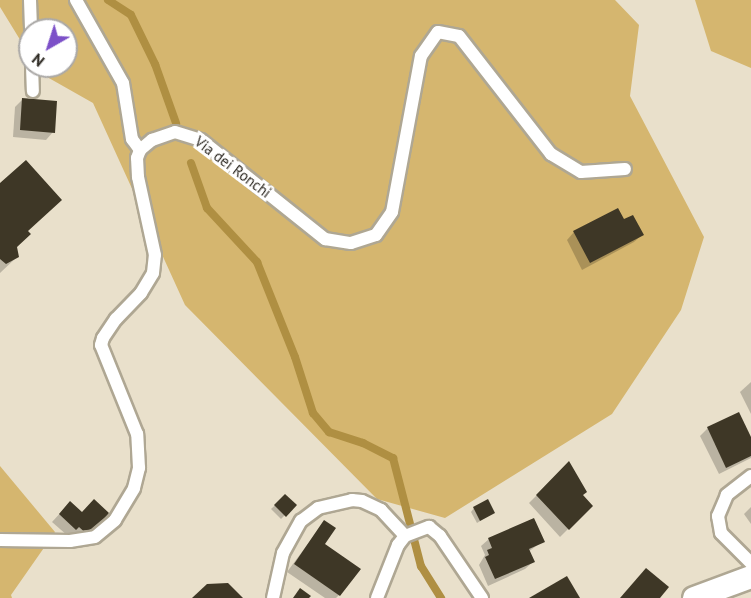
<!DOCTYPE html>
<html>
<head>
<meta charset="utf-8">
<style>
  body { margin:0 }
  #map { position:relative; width:751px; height:598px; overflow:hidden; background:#e9e0cb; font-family:"PT Sans",sans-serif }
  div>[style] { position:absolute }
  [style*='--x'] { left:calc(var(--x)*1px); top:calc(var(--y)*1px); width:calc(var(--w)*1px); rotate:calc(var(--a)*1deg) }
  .green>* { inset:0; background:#d5b66f }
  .shadow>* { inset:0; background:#0003 }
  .stream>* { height:8px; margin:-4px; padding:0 4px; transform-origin:4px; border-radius:4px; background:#af8f42 }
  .building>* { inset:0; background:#3e3726 }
  .roads { filter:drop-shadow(2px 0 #afa793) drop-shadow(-2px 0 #afa793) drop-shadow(0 2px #afa793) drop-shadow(0 -2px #afa793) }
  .service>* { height:12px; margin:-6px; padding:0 6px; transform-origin:6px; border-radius:6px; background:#fff }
  .minor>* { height:22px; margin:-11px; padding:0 11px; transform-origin:11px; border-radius:11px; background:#fff }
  span { translate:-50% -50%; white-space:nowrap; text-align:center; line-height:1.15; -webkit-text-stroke:6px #fff; paint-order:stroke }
  .street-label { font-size:15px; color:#2d2922 }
  .north { position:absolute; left:18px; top:18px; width:60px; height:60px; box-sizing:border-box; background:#fff; border:2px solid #aba9a7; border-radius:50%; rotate:219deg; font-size:16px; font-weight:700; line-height:24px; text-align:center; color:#2d2922 }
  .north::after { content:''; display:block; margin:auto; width:21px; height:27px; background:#7c50c8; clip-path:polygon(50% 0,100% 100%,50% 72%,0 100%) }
</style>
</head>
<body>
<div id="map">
  <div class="green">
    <div style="clip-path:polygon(0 0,615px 0,639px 25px,630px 96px,704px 237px,681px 310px,612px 414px,445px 518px,377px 499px,185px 305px,93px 103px,40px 73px,36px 66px,66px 66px,66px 30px,30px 30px,30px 56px,0 7px)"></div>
    <div style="clip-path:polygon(695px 0,751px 0,751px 68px,711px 51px)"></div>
    <div style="clip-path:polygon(0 466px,55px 532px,11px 595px,12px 598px,0 598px)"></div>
  </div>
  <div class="shadow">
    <div style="clip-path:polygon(22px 100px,53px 132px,46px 140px,13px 137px,15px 107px)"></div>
    <div style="clip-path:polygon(0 187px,26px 231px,16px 247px,18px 256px,0 273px)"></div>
    <div style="clip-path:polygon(624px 221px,642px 235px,634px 242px,582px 270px,567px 240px,574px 232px)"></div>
    <div style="clip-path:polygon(751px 382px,751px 414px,740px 392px)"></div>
    <div style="clip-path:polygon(708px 428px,751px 440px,751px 458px,719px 474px,700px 436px)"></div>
    <div style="clip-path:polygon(568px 464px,581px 496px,591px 506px,560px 537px,529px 503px)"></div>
    <div style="clip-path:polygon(285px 496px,295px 505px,281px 519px,271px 509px)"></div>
    <div style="clip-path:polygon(751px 507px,751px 524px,744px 514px)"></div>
    <div style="clip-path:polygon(474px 508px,493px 513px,477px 523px,471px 512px)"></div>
    <div style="clip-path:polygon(63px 510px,82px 513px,107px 513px,80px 542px,70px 534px,68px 536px,52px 522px)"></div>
    <div style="clip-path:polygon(324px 522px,323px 545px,339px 595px,336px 598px,325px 598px,287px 572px)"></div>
    <div style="clip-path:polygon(489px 539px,543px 541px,528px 552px,533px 562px,525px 569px,488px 586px,479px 565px,485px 555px,481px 546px)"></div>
  </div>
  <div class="stream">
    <div style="--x:108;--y:0;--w:27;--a:33"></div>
    <div style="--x:131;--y:15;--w:55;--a:63.9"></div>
    <div style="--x:155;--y:64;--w:63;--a:70.4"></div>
    <div style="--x:191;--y:163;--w:48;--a:70.4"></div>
    <div style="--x:207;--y:208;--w:74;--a:47.2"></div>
    <div style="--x:257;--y:262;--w:102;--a:68.2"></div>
    <div style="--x:295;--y:357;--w:59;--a:72.2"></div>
    <div style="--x:313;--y:413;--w:25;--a:50"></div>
    <div style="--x:329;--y:432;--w:36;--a:18"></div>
    <div style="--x:363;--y:443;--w:34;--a:27"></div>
    <div style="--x:393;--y:458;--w:112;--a:75.5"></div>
    <div style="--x:421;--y:566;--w:38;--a:58"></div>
  </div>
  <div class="building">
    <div style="clip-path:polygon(22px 98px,57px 101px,55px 133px,20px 130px)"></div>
    <div style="clip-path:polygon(26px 160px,62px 200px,28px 231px,31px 234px,17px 247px,19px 257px,6px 264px,0 259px,0 183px)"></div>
    <div style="clip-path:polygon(618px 208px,624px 219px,633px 215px,644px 235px,590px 263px,573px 231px)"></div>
    <div style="clip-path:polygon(739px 412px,751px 437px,751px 456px,726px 468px,707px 427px)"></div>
    <div style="clip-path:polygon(569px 461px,587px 492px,583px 495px,593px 506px,569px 530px,536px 495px)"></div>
    <div style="clip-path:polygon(285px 494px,297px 505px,286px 517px,274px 505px)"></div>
    <div style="clip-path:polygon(94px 499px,109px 513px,89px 536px,79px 527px,76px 530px,59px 514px,70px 501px,82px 512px)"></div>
    <div style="clip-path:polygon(488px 499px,495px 513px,480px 521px,473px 507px)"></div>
    <div style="clip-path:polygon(534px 518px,545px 542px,529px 549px,535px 562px,495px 579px,485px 557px,489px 555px,487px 550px,492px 548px,488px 538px)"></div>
    <div style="clip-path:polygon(324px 520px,336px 528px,325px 544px,361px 569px,340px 596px,294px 564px)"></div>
    <div style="clip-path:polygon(646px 568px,669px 587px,660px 598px,620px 598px)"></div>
    <div style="clip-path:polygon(567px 576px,580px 598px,529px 598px)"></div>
    <div style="clip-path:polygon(228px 583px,243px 598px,192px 598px,207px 584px)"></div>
    <div style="clip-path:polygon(300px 588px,311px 596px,309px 598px,293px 598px)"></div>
  </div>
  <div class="roads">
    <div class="service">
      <div style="--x:30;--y:0;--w:30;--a:88"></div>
      <div style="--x:76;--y:0;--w:95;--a:60.5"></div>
      <div style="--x:123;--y:83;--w:57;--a:80.9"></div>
      <div style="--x:132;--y:139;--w:14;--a:54"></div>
      <div style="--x:32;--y:66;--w:25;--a:88"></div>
      <div style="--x:751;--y:476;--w:31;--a:142"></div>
      <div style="--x:727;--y:495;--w:23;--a:113"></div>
      <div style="--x:718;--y:516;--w:17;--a:80"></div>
      <div style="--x:721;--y:533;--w:42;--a:45"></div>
      <div style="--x:0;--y:540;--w:70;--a:0.8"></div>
      <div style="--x:70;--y:541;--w:25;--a:-9"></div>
      <div style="--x:95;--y:537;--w:26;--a:-40"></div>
      <div style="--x:115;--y:520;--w:37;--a:-59"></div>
      <div style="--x:134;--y:488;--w:21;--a:-76"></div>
      <div style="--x:139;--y:468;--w:34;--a:-93"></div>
      <div style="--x:137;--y:434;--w:96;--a:-112"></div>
      <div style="--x:101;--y:345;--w:7;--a:-74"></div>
      <div style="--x:103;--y:338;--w:23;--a:-56"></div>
      <div style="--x:116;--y:319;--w:36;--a:-46"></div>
      <div style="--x:141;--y:293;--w:23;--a:-59"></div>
      <div style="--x:153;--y:273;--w:18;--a:-84"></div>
      <div style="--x:155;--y:255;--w:80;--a:-102.3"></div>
      <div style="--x:138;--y:177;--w:19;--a:-93"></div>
      <div style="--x:137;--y:158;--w:9;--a:-69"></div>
      <div style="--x:140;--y:150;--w:16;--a:-40"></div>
      <div style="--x:152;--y:140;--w:24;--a:-19"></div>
      <div style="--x:175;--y:132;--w:27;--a:17"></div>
      <div style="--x:201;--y:140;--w:159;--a:38.6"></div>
      <div style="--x:325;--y:239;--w:26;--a:9"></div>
      <div style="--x:351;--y:243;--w:26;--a:-18"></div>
      <div style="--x:376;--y:235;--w:28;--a:-55"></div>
      <div style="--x:392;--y:212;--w:159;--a:-79.5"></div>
      <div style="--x:421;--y:56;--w:29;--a:-55"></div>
      <div style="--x:438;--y:32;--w:21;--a:11"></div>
      <div style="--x:459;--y:36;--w:150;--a:52.1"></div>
      <div style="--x:551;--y:154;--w:35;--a:31"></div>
      <div style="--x:581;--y:172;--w:44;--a:-3.9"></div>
      <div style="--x:273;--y:598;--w:46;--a:-77.5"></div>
      <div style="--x:283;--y:553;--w:37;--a:-61"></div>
      <div style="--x:301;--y:521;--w:21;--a:-37"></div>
      <div style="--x:318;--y:508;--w:35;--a:-13"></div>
      <div style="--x:352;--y:500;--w:10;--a:6"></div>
      <div style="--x:362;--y:501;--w:21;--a:25"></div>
      <div style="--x:381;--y:510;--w:35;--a:47"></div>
      <div style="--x:377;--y:598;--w:57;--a:-68.4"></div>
      <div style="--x:398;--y:545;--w:11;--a:-52"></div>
      <div style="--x:405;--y:536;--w:26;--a:-21"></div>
      <div style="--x:429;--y:527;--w:14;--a:39"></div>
      <div style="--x:440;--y:536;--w:75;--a:55.9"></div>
    </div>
    <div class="minor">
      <div style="--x:694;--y:598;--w:61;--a:-20.2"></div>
    </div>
  </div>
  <div class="street-label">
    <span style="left:233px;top:167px;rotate:37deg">Via dei Ronchi</span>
  </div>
  <div class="north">N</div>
</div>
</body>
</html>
